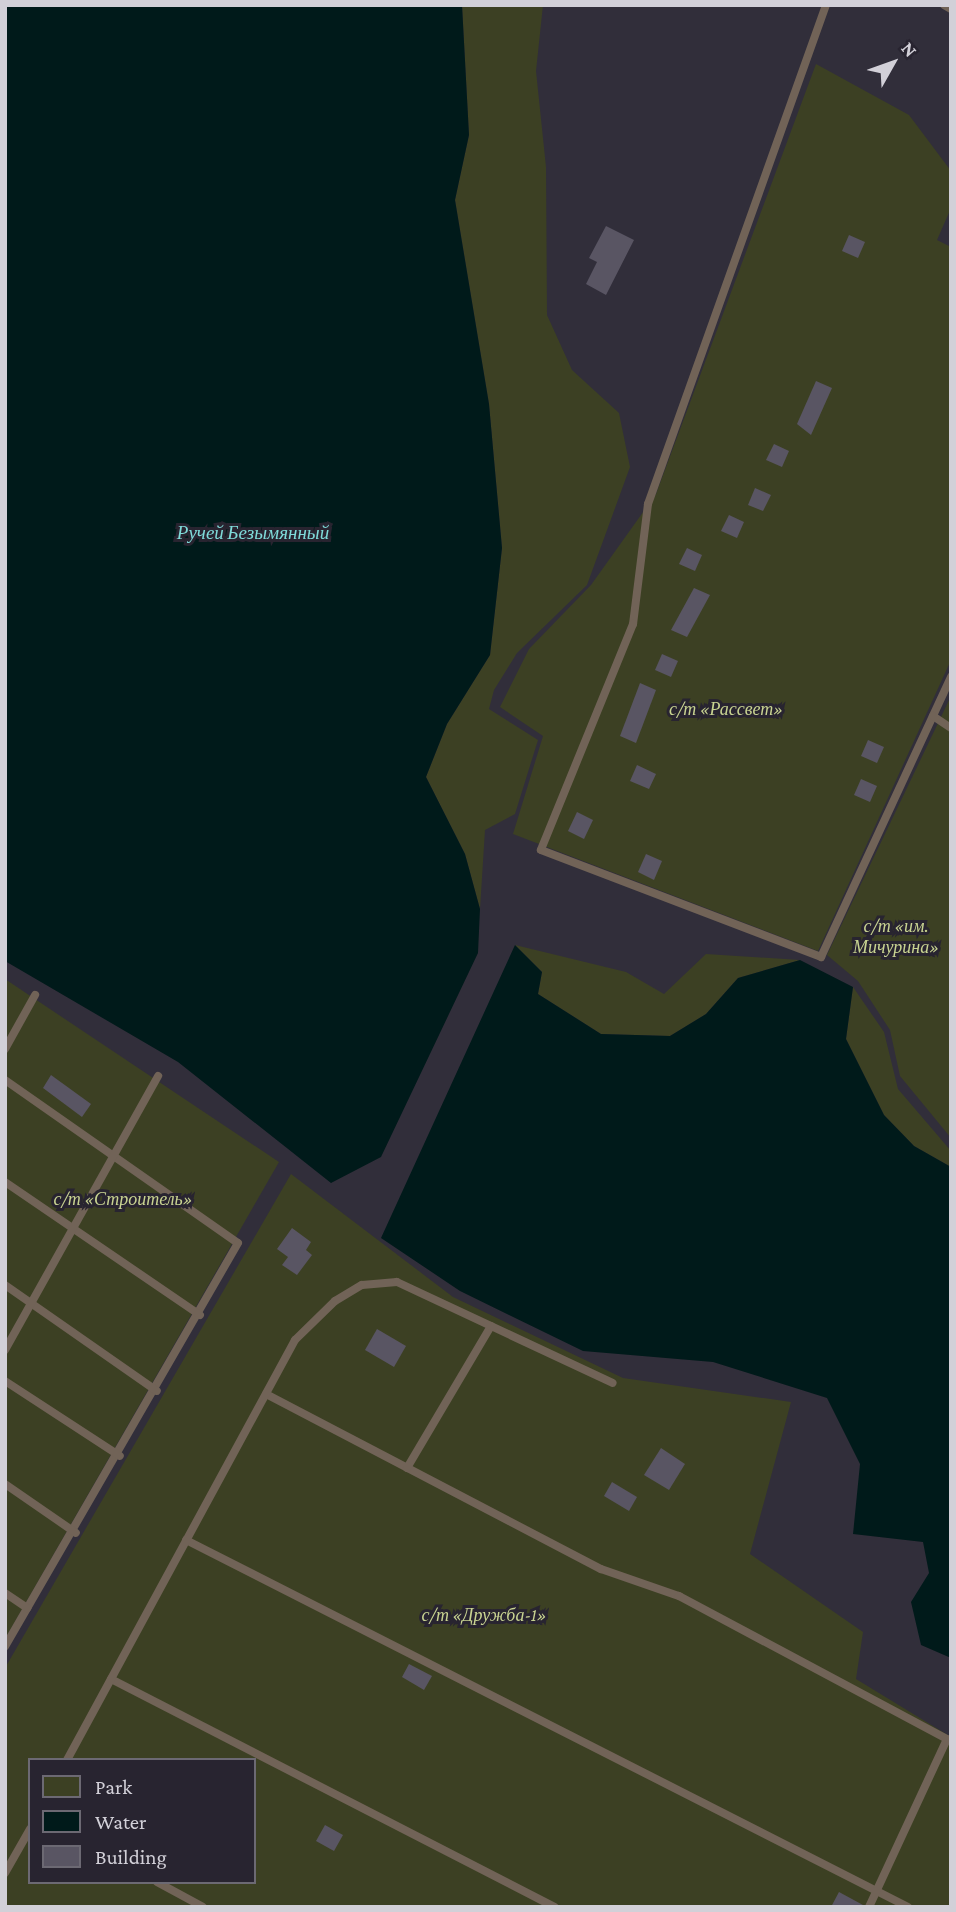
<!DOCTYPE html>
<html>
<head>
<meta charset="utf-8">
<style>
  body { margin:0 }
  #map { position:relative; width:956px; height:1912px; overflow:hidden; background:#312e3a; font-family:"Crimson Pro",serif }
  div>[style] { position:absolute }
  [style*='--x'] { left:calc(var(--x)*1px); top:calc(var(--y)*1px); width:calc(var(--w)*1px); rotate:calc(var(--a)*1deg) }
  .green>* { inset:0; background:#3c4023 }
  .water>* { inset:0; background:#001a1a }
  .building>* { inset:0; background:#595563 }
  .service>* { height:8px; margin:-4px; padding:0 4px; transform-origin:4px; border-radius:4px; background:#716357 }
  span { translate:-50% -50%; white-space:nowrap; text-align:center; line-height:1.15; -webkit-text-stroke:6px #282430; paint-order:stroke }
  .park-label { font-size:18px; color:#c8d391; font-style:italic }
  .water-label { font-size:19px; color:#7fdad9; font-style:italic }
  .frame { position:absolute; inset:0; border:7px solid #d2d0d8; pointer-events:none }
  .legend { position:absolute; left:28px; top:1758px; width:228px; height:126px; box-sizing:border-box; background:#282430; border:2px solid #6c6973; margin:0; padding:9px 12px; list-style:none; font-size:21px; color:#d2d0d8 }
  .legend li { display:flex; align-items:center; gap:14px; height:35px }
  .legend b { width:35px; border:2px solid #6c6973 }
  .north { position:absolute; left:858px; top:28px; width:70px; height:70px; -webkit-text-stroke:5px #282430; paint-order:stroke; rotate:50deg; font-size:19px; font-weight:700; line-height:28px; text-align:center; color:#d2d0d8 }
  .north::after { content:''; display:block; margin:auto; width:24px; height:32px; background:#d2d0d8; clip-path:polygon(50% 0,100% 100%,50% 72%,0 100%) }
</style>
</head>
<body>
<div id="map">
  <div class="green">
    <div style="clip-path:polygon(462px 5px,543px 5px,536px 71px,546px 167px,547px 315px,572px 370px,619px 413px,630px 467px,587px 585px,517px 653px,494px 690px,489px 709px,538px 740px,515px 814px,485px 830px,480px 909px,465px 854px,426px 777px,447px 724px,490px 655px,502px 548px,489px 404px,455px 200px,469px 135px)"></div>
    <div style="clip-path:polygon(816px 64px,909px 115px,951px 171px,951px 208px,937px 240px,951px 247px,951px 660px,818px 951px,513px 834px,543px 736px,500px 707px,529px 649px,591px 585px,656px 494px)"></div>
    <div style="clip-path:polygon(951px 696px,951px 1138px,900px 1076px,890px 1030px,858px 981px,827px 955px)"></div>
    <div style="clip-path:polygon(515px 945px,626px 972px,664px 994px,706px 954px,800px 960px,738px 978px,706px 1014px,670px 1036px,601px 1034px,538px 994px,542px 972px)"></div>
    <div style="clip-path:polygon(5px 979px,279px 1162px,5px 1639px)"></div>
    <div style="clip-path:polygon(853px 987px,884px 1032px,898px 1089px,951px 1151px,951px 1167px,914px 1146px,884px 1115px,846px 1039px)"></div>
    <div style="clip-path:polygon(evenodd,291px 1174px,453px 1297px,623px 1378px,791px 1402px,750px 1554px,863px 1632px,856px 1679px,951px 1737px,951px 1907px,5px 1907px,5px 1668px,291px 1174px,30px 1760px,254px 1760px,254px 1882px,30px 1882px,30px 1760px)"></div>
  </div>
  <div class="water">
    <div style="clip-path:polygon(5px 5px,462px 5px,469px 135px,455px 200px,489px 404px,502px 548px,490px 655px,447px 724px,426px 777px,465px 854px,480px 909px,478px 953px,381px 1157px,331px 1183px,178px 1062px,5px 961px)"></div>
    <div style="clip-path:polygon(515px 945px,542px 972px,538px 994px,601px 1034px,670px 1036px,706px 1014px,738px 978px,800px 960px,853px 987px,846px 1039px,884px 1115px,914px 1146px,951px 1167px,951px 1658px,921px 1645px,911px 1602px,929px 1573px,923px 1542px,853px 1534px,860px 1464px,827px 1398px,713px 1362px,583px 1351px,460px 1291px,381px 1238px)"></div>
  </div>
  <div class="building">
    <div style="clip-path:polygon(606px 226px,634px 240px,606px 295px,586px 284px,597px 262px,589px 258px)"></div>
    <div style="clip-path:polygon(849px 235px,865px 242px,858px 258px,842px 251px)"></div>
    <div style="clip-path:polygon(816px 381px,832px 388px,811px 435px,797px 424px)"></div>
    <div style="clip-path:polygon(774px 444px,789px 451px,782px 467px,766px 460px)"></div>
    <div style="clip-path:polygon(755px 488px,771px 495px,763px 511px,748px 505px)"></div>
    <div style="clip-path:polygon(729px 515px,744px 522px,737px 538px,721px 531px)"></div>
    <div style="clip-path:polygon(687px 548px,702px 555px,695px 571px,679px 564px)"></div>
    <div style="clip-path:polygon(694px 588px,710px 595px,687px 637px,671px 630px)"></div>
    <div style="clip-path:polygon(662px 654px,678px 661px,671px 677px,655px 670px)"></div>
    <div style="clip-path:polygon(640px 683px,656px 690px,636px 743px,620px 736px)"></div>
    <div style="clip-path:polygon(868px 740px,884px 747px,877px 763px,861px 756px)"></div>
    <div style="clip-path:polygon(637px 765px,656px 774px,649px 789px,630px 781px)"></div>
    <div style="clip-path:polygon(861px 779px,877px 786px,870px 802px,854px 795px)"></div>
    <div style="clip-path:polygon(577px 812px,593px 820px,584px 839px,568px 831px)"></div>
    <div style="clip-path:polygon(646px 854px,662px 861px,654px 880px,638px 872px)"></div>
    <div style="clip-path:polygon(51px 1075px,91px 1104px,82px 1117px,43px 1088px)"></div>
    <div style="clip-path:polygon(292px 1228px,311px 1242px,306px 1250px,312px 1255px,297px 1275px,282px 1265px,288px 1257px,277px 1249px)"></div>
    <div style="clip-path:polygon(377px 1329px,406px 1346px,394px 1367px,365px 1350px)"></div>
    <div style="clip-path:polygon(661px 1448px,685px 1464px,669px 1490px,644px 1475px)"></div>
    <div style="clip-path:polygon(612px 1482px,637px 1497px,629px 1511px,604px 1496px)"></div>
    <div style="clip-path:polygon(409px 1664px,432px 1676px,424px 1690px,402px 1677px)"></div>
    <div style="clip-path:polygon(325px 1825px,343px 1835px,334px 1851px,316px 1841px)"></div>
    <div style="clip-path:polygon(839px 1892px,863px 1905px,863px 1907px,831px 1907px)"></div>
  </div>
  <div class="service">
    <div style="--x:826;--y:5;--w:530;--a:109.63"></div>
    <div style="--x:648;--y:504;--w:121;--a:97.1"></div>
    <div style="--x:633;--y:624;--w:244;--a:112.2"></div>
    <div style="--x:541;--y:850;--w:300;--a:20.9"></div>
    <div style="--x:821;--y:957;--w:309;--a:-65.1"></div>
    <div style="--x:944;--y:5;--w:8;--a:30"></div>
    <div style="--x:933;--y:716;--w:22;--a:34"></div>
    <div style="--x:5;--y:1049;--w:62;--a:-60.9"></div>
    <div style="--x:5;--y:1080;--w:284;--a:35"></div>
    <div style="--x:238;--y:1243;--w:466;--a:120"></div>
    <div style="--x:5;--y:1182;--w:236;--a:34.3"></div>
    <div style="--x:5;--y:1285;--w:185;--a:34.9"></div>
    <div style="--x:5;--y:1350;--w:314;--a:-60.8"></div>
    <div style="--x:5;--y:1381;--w:137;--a:33.1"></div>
    <div style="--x:266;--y:1394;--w:378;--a:27.6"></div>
    <div style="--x:601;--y:1569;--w:83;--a:19.1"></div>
    <div style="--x:679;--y:1596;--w:308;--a:28.1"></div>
    <div style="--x:407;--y:1468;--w:165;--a:-59.4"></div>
    <div style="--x:5;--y:1484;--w:86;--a:34.6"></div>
    <div style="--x:186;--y:1540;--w:810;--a:26.94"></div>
    <div style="--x:5;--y:1593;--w:27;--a:34"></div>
    <div style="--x:111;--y:1679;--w:499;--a:27.2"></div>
    <div style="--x:67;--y:1760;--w:478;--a:-61.5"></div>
    <div style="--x:295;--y:1340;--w:56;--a:-44.3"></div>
    <div style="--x:335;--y:1301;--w:31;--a:-31"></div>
    <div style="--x:362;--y:1285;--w:35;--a:-5"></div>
    <div style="--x:397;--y:1282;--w:238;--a:25.1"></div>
    <div style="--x:5;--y:1873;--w:51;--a:-60.4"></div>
    <div style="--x:157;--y:1882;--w:52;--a:28.5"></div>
    <div style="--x:869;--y:1907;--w:185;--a:-65.1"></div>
  </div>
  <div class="park-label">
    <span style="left:726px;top:709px">с/т «Рассвет»</span>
    <span style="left:896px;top:937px">с/т «им.<br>Мичурина»</span>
    <span style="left:123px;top:1199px">с/т «Строитель»</span>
    <span style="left:484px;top:1615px">с/т «Дружба-1»</span>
  </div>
  <div class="water-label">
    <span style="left:253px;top:533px">Ручей Безымянный</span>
  </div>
  <div class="frame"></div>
  <ul class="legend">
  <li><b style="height:19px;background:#3c4023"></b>Park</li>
  <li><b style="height:19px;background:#001a1a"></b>Water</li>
  <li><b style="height:19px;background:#595563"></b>Building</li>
  </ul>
  <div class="north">N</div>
</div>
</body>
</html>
